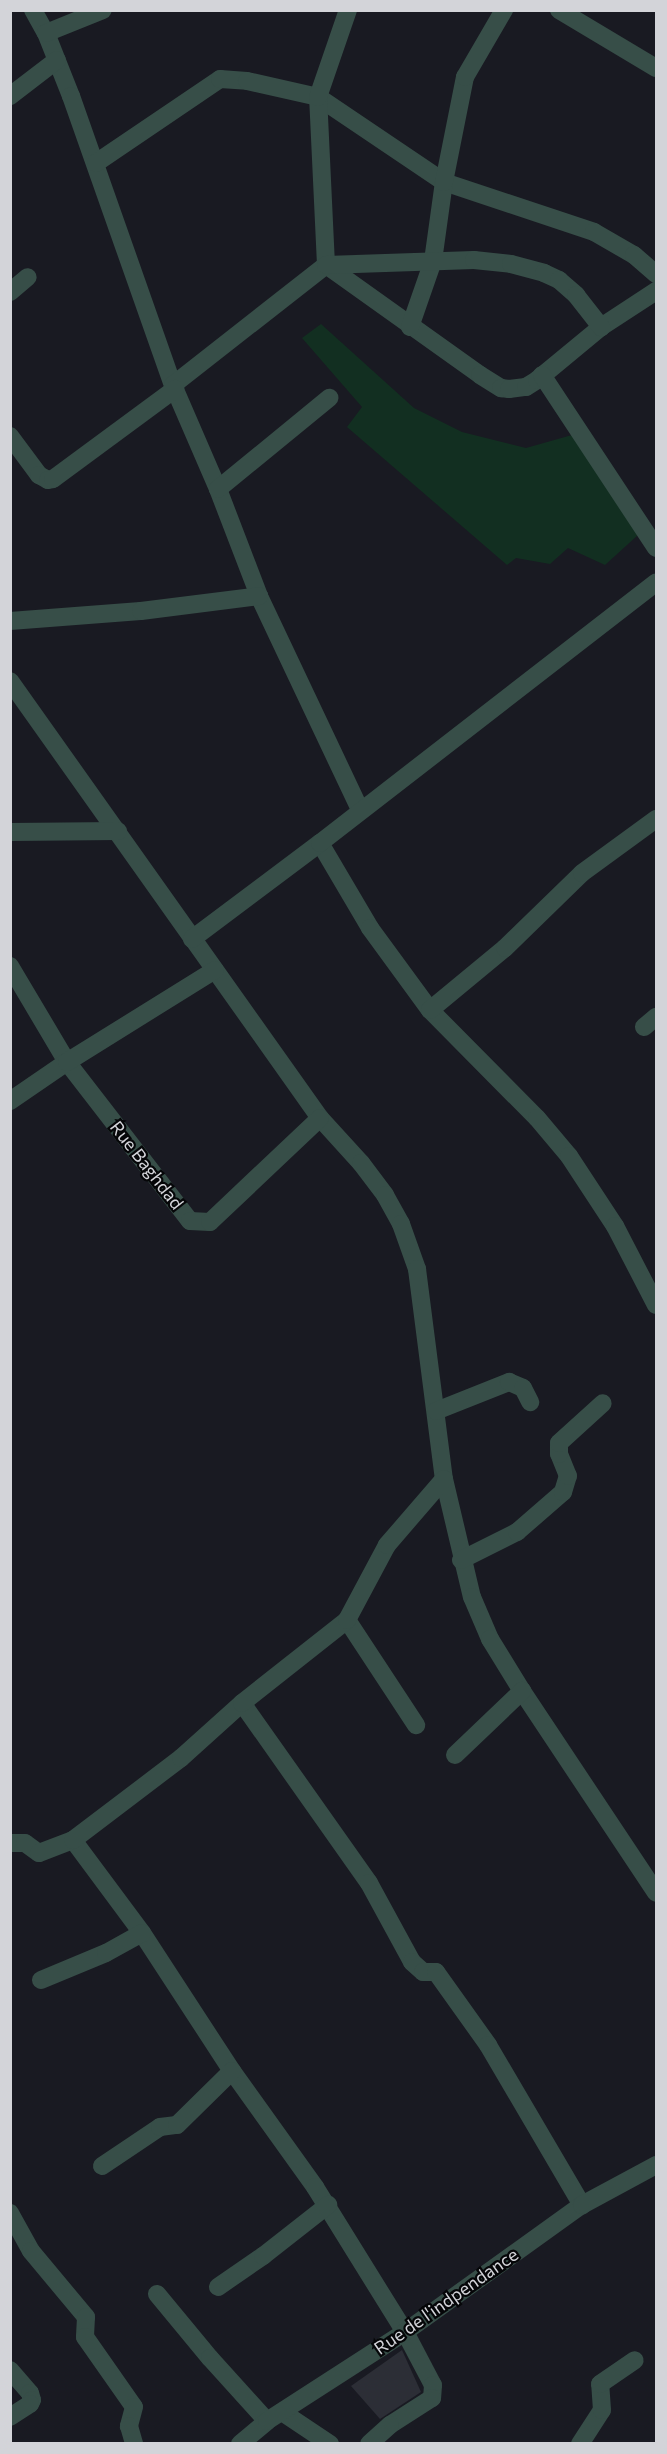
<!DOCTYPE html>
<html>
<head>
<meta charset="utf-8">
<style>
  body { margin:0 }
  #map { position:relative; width:667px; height:2454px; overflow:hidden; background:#191a22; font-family:Commissioner,sans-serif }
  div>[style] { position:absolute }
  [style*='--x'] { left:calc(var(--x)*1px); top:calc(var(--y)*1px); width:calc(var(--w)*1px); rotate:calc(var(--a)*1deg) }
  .green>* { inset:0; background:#122f21 }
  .building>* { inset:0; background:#2c2e36 }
  .minor>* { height:18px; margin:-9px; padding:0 9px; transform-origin:9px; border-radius:9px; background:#374e48 }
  span { translate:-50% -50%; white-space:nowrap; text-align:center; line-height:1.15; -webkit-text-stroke:4.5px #050608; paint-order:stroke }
  .street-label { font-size:18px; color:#d3d4d9 }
  .frame { position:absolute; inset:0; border:12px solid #d3d4d9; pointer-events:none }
</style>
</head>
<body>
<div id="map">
  <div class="green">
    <div style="clip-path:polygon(321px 324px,414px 408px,462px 432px,526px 448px,572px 435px,638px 535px,605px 565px,568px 548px,550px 564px,516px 558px,507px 565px,347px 427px,362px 407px,302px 338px)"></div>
  </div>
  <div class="building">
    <div style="clip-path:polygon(402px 2350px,421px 2392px,380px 2419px,351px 2386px)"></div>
  </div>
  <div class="minor">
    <div style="--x:33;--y:10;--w:26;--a:61"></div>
    <div style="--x:46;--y:33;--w:68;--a:68.4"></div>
    <div style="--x:71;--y:96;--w:306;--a:70.6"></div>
    <div style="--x:173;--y:385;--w:113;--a:66.6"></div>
    <div style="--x:218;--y:489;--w:115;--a:69"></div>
    <div style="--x:259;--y:596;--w:237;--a:64.7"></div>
    <div style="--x:559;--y:10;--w:113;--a:30.9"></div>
    <div style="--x:46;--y:33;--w:61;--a:-22"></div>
    <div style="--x:10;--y:96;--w:59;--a:-37.5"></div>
    <div style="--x:96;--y:163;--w:150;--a:-34.1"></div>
    <div style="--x:220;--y:79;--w:27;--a:4"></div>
    <div style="--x:247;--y:81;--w:73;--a:12.7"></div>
    <div style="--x:318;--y:97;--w:152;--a:34"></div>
    <div style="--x:444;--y:182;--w:158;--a:18.4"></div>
    <div style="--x:594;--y:232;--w:46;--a:29.9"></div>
    <div style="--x:634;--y:255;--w:29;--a:41"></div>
    <div style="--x:326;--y:265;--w:189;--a:35.5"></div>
    <div style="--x:480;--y:375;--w:25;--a:32"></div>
    <div style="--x:501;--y:388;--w:8;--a:7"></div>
    <div style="--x:509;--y:389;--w:17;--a:-7"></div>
    <div style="--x:526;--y:387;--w:13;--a:-32"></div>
    <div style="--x:537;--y:380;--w:83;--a:-39.6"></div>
    <div style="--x:601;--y:327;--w:66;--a:-33.2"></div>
    <div style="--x:326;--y:265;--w:168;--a:-92.7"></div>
    <div style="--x:318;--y:97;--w:92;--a:-71"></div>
    <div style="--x:10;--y:292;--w:23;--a:-40"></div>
    <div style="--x:410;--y:327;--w:70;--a:-70.8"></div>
    <div style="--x:433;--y:261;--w:80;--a:-82.1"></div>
    <div style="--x:444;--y:182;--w:107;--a:-78.7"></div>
    <div style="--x:465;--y:77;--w:78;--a:-59.8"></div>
    <div style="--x:542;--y:375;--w:207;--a:56.6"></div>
    <div style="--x:173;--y:385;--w:194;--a:-38.1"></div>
    <div style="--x:326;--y:265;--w:148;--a:-1.9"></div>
    <div style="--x:474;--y:260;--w:37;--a:6"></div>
    <div style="--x:511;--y:264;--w:34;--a:15"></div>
    <div style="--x:544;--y:273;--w:17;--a:25"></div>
    <div style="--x:559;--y:280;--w:23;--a:41"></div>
    <div style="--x:576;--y:295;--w:41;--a:52"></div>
    <div style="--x:10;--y:436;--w:49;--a:53.4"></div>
    <div style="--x:39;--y:475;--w:10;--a:29"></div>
    <div style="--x:48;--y:480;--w:5;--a:-11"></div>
    <div style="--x:53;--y:479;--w:152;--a:-36.4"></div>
    <div style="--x:218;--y:489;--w:144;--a:-39.3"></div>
    <div style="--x:10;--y:621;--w:131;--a:-4.4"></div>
    <div style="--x:141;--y:611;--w:119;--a:-7.2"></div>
    <div style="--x:10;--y:681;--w:536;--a:54.65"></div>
    <div style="--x:320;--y:1118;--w:61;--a:47.7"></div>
    <div style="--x:361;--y:1163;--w:40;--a:53"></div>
    <div style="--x:385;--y:1195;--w:33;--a:61"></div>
    <div style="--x:401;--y:1224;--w:48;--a:70.4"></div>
    <div style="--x:417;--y:1269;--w:212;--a:82.7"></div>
    <div style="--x:444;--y:1479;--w:121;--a:76.7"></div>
    <div style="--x:472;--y:1597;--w:46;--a:66.8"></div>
    <div style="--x:490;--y:1639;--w:61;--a:58.4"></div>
    <div style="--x:522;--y:1691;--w:242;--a:56.4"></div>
    <div style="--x:10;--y:832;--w:108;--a:-0.5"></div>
    <div style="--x:320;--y:843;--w:99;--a:59.5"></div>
    <div style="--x:370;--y:928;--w:102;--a:53.8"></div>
    <div style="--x:430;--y:1010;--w:152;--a:45.3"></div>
    <div style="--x:537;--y:1118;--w:50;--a:49.9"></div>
    <div style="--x:569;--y:1156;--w:84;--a:56.7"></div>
    <div style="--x:615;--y:1226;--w:89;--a:62.6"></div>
    <div style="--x:192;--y:939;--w:160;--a:-36.9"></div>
    <div style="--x:320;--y:843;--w:425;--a:-37.8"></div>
    <div style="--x:10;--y:966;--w:112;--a:59.3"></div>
    <div style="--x:67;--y:1062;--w:201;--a:52.3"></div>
    <div style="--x:190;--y:1221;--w:20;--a:3"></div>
    <div style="--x:210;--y:1222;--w:151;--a:-43.4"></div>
    <div style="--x:430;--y:1010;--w:97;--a:-39.6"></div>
    <div style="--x:505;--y:948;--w:107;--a:-44.2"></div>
    <div style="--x:582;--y:873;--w:92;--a:-36.1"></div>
    <div style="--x:644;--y:1027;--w:16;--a:-40"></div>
    <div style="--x:10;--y:1101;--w:69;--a:-34.4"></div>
    <div style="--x:67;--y:1062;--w:174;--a:-31.9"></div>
    <div style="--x:436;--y:1411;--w:79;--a:-21.7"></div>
    <div style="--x:509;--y:1382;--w:15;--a:23"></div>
    <div style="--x:523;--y:1388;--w:16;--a:63"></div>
    <div style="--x:461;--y:1560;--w:63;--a:-26.6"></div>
    <div style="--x:517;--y:1532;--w:61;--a:-41"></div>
    <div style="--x:563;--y:1492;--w:17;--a:-73"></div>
    <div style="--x:568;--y:1476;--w:24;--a:-112"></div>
    <div style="--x:559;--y:1454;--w:11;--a:-90"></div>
    <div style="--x:559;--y:1443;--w:59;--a:-42.3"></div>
    <div style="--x:347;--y:1620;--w:126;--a:56.7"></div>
    <div style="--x:242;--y:1703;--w:220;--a:54.8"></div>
    <div style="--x:369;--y:1883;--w:90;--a:61.4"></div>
    <div style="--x:412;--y:1962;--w:15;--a:42"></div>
    <div style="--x:423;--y:1972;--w:13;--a:0"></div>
    <div style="--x:436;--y:1972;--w:90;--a:54.5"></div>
    <div style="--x:488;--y:2045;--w:186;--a:59.6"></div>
    <div style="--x:455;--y:1755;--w:93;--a:-43.7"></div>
    <div style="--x:73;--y:1840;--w:116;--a:53.4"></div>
    <div style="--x:142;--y:1933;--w:165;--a:56.9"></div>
    <div style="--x:232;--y:2071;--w:143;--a:54.4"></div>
    <div style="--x:315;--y:2187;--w:171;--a:58.2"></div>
    <div style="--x:405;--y:2332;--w:60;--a:62.2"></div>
    <div style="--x:433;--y:2385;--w:13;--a:94"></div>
    <div style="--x:432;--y:2398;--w:50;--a:147.3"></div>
    <div style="--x:390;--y:2425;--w:28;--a:138"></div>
    <div style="--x:10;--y:1843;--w:15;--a:0"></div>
    <div style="--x:25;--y:1843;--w:17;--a:36"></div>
    <div style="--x:39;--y:1853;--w:36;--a:-21"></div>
    <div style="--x:73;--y:1840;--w:136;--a:-37.2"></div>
    <div style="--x:181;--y:1758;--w:82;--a:-42"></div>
    <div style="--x:242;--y:1703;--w:134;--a:-38.3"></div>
    <div style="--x:347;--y:1620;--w:85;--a:-61.9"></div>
    <div style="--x:387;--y:1545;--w:87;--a:-49.2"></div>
    <div style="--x:41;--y:1980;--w:70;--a:-22.6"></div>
    <div style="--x:106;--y:1953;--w:41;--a:-29.1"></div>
    <div style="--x:102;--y:2166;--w:70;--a:-33.9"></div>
    <div style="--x:160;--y:2127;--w:17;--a:-7"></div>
    <div style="--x:177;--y:2125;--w:77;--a:-44.5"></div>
    <div style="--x:10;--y:2213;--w:43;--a:61.1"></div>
    <div style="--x:31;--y:2251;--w:86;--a:50.2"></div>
    <div style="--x:86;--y:2317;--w:20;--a:93"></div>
    <div style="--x:85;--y:2337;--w:85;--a:55"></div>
    <div style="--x:134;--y:2407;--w:20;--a:105"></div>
    <div style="--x:129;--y:2426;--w:19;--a:74"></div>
    <div style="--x:218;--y:2287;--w:55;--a:-34.6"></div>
    <div style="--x:263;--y:2256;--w:83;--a:-38.1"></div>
    <div style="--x:157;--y:2294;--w:83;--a:50.4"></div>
    <div style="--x:210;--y:2358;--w:85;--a:47.9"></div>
    <div style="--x:10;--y:2370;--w:30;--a:49"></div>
    <div style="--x:30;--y:2393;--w:7;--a:74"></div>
    <div style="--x:32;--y:2400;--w:4;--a:117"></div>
    <div style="--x:30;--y:2404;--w:24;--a:147"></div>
    <div style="--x:282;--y:2412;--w:58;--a:33.7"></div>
    <div style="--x:240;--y:2444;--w:35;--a:-40"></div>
    <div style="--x:267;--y:2421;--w:164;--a:-32.8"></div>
    <div style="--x:405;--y:2332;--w:218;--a:-35.7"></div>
    <div style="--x:582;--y:2205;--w:84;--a:-28.4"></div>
    <div style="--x:580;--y:2444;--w:40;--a:-57.1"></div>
    <div style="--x:602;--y:2410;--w:26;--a:-94"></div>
    <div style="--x:600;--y:2384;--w:42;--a:-34.4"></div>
  </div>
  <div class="street-label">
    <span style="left:147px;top:1165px;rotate:52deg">Rue Baghdad</span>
    <span style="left:446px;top:2301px;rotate:-35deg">Rue de l'indpendance</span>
  </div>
  <div class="frame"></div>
</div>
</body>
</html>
